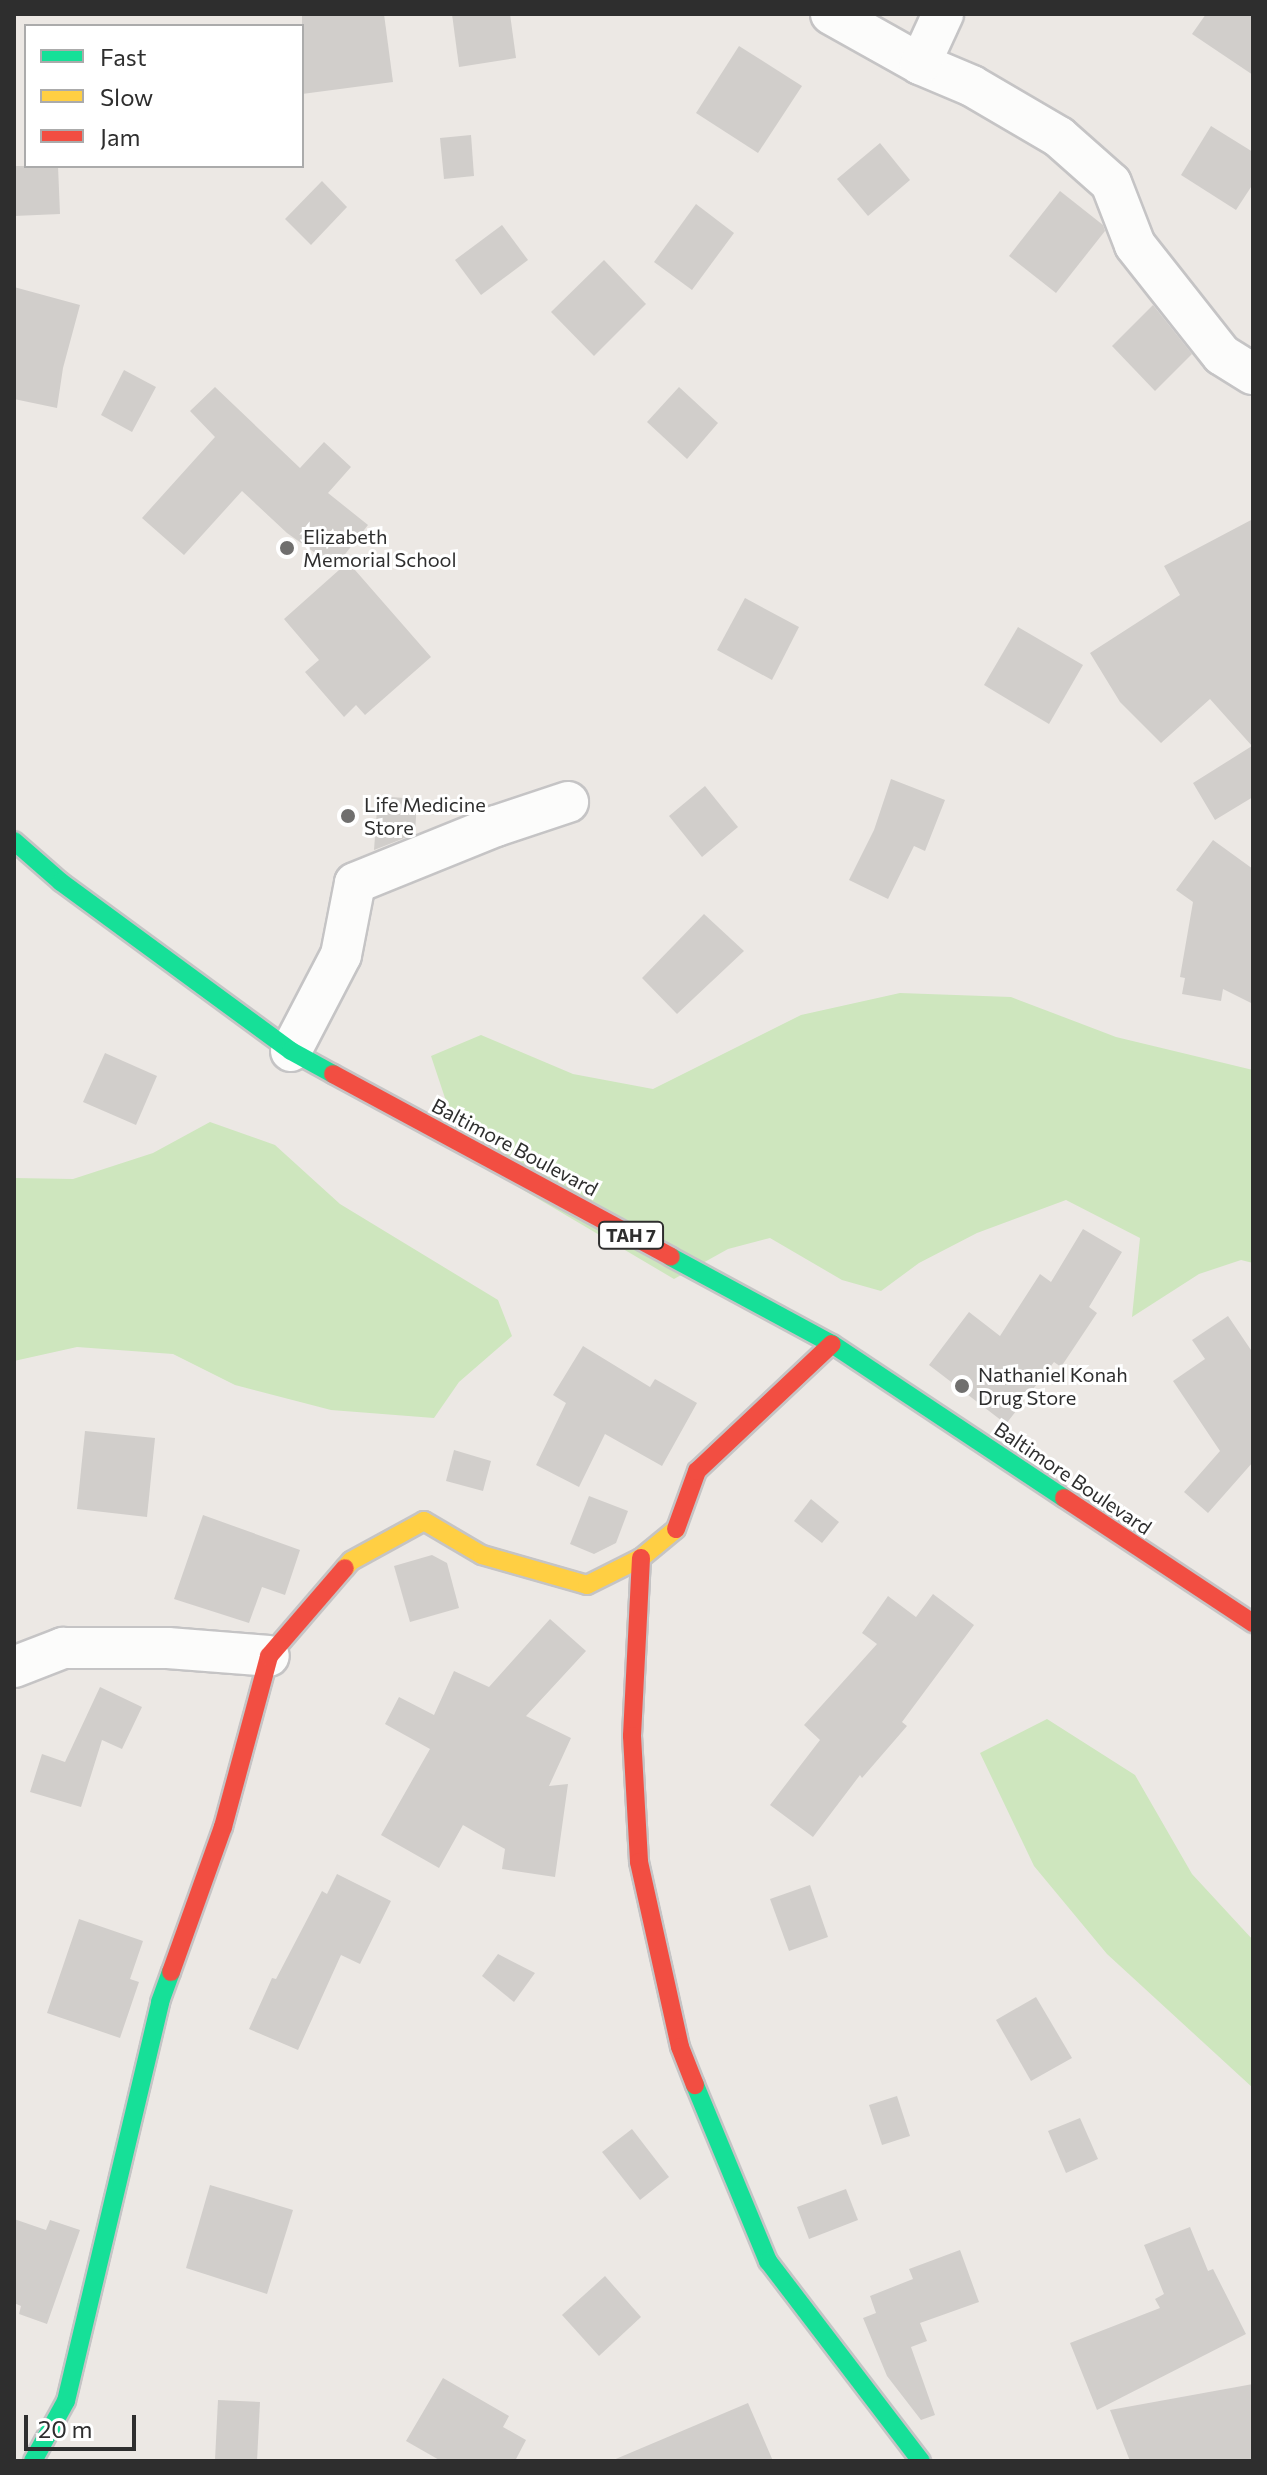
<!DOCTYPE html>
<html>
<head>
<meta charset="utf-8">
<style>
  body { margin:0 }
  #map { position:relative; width:1267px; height:2475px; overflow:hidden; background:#ece8e4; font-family:Commissioner,sans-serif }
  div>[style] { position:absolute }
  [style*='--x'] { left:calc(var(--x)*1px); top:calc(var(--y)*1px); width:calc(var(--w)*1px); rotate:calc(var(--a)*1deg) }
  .green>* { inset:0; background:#cee6be }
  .building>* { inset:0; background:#d1cecb }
  .roads { filter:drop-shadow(2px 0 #c5c4c5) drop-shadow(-2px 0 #c5c4c5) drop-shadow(0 2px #c5c4c5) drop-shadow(0 -2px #c5c4c5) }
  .street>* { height:40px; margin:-20px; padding:0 20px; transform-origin:20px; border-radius:20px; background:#fcfcfb }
  .fast>* { height:18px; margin:-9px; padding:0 9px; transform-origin:9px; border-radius:9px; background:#16e098 }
  .slow>* { height:18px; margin:-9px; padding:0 9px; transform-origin:9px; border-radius:9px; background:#ffcf43 }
  .jam>* { height:18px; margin:-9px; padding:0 9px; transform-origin:9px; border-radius:9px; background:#f24e42 }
  .dots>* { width:22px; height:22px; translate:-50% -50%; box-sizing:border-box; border:4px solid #fff; border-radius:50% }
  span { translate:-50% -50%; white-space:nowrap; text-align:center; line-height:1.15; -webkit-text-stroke:6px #fff; paint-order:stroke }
  .shield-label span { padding:2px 6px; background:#fff; border:2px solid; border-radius:6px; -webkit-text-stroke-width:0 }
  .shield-label { font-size:18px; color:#2e2e2e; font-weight:700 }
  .poi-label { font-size:20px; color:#2e2e2e }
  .left { translate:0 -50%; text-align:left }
  .street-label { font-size:20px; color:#2e2e2e }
  .frame { position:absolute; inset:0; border:16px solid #2e2e2e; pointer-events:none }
  .legend { position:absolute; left:24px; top:24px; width:280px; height:144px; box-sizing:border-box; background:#fff; border:2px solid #ababab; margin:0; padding:10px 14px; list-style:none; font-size:24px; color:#2e2e2e }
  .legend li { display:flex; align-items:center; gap:16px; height:40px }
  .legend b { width:40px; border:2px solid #ababab }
  .scale { position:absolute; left:24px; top:2415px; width:112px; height:36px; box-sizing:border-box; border:4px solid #2e2e2e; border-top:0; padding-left:10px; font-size:24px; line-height:28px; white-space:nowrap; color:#2e2e2e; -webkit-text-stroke:6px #fff; paint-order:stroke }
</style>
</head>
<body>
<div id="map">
  <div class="green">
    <div style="clip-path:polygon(900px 993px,1011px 997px,1116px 1037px,1253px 1070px,1253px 1263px,1241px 1260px,1199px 1274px,1132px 1317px,1140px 1238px,1066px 1200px,977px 1233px,919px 1263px,881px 1291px,842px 1280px,770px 1238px,728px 1249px,674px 1279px,464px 1155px,431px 1056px,481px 1035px,573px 1074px,653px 1089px,801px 1015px)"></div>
    <div style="clip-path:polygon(210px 1122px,275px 1145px,340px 1204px,498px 1300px,512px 1336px,459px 1382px,434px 1418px,331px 1410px,235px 1385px,173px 1354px,77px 1347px,14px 1361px,14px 1178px,73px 1179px,153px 1153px)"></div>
    <div style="clip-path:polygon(1047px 1719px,1135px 1775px,1192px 1874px,1253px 1940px,1253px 2088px,1107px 1954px,1034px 1866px,980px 1753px)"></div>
  </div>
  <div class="building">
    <div style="clip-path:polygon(302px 14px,384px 14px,393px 82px,302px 94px)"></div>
    <div style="clip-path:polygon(452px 14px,510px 14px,516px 58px,459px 67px)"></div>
    <div style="clip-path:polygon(1206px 14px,1253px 14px,1253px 75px,1192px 34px)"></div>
    <div style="clip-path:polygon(739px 46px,802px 86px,758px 153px,696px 113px)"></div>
    <div style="clip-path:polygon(1211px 126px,1253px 152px,1253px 184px,1236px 210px,1181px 175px)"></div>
    <div style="clip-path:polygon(471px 135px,474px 176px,444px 179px,440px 138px)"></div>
    <div style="clip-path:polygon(880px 143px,910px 180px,868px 216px,837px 179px)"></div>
    <div style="clip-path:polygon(14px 166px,58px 166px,60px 214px,14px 216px)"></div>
    <div style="clip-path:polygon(322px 181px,347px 207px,311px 245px,285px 219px)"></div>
    <div style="clip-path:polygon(1060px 191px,1103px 225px,1105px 231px,1056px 293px,1009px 256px)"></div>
    <div style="clip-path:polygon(696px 204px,734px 233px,692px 290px,654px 262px)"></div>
    <div style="clip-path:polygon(502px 225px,528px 260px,481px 295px,455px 260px)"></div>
    <div style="clip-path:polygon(604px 260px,646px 304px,594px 356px,551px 312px)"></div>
    <div style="clip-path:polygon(14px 287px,80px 305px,63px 368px,57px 408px,14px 399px)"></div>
    <div style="clip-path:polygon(1153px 305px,1192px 354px,1155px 391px,1112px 346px)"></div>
    <div style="clip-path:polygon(124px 370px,156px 387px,132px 432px,101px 415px)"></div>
    <div style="clip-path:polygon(215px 387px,300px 468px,324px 442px,351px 467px,328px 493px,368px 525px,335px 567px,287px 533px,242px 491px,184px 555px,142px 518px,215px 437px,190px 411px)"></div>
    <div style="clip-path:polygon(679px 387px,718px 423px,687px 459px,647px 422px)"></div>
    <div style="clip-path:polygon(1253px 519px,1253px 797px,1215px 820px,1193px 783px,1252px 746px,1210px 699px,1161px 743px,1120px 702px,1090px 653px,1180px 595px,1164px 566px)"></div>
    <div style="clip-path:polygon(348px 562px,431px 657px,365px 715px,356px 705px,344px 717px,305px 672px,319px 660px,284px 619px)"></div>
    <div style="clip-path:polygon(745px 598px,799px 627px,772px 680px,717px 650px)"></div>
    <div style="clip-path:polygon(1018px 627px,1083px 665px,1049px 724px,984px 685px)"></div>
    <div style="clip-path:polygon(891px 779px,945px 800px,925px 851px,914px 846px,888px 899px,849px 880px,874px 830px)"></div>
    <div style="clip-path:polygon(705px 786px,738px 827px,702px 857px,669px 816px)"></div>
    <div style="clip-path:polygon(378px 796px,417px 799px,415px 834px,374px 850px)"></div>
    <div style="clip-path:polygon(1213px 840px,1253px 869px,1253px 1004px,1223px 989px,1221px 1001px,1182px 994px,1185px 978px,1180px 977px,1193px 902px,1176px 890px)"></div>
    <div style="clip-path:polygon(704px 914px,744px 951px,677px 1014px,642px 978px)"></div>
    <div style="clip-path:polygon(105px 1053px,157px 1076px,136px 1125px,83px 1102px)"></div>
    <div style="clip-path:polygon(1083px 1229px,1122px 1252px,1089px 1307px,1097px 1313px,1061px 1367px,1054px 1362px,1006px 1424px,929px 1365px,969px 1312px,1000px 1336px,1040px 1274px,1051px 1282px)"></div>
    <div style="clip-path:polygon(1228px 1316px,1253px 1353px,1253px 1462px,1208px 1513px,1184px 1492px,1220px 1451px,1173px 1381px,1205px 1359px,1192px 1340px)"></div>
    <div style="clip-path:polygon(583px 1346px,650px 1387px,655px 1379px,697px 1403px,662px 1466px,605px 1434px,579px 1487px,536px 1465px,566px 1403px,553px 1395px)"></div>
    <div style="clip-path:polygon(85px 1431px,155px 1438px,147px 1517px,77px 1509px)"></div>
    <div style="clip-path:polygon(454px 1450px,491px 1461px,483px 1491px,446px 1481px)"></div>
    <div style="clip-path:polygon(589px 1496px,628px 1511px,616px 1543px,594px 1554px,570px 1544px)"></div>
    <div style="clip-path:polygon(811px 1499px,839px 1522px,822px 1543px,794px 1521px)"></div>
    <div style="clip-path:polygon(203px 1515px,300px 1550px,285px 1595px,262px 1587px,249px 1623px,174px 1599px)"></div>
    <div style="clip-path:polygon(432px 1555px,447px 1563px,459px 1608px,410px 1622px,394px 1566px)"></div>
    <div style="clip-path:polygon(933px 1594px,974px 1625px,902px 1722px,907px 1726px,862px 1778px,860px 1775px,813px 1837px,770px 1805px,820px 1740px,804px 1725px,877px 1644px,862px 1633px,888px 1596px,916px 1617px)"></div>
    <div style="clip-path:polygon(550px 1619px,586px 1651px,526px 1716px,571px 1738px,549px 1786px,568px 1784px,555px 1877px,502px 1869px,505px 1849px,463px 1825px,439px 1868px,381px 1835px,430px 1749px,385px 1724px,399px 1697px,434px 1715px,454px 1671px,489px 1687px)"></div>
    <div style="clip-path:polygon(100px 1687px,142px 1707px,122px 1749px,102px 1740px,81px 1807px,30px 1792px,42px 1754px,65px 1762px)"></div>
    <div style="clip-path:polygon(337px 1874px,391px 1901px,360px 1964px,341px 1955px,298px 2050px,249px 2029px,272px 1978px,276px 1979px,322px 1891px,327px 1894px)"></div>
    <div style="clip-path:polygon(810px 1885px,828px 1937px,789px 1951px,770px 1899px)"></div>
    <div style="clip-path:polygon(79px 1919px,143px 1941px,130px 1979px,139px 1982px,120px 2038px,47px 2013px)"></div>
    <div style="clip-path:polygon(498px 1954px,535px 1973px,514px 2002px,482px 1976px)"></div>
    <div style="clip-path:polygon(1036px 1997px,1072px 2058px,1031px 2081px,996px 2020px)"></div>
    <div style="clip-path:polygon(897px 2096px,910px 2136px,882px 2145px,869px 2105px)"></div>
    <div style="clip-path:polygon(1080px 2118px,1098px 2159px,1066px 2173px,1048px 2131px)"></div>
    <div style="clip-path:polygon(632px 2129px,669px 2177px,640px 2200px,602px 2152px)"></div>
    <div style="clip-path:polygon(210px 2185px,293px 2210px,267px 2294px,186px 2268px)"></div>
    <div style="clip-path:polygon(846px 2189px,858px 2220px,809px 2239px,797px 2207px)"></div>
    <div style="clip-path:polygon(14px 2219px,46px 2230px,50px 2220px,80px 2230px,47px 2324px,19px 2314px,21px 2306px,14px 2303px)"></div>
    <div style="clip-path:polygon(1190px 2227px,1208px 2271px,1213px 2269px,1246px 2334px,1097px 2410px,1070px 2343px,1160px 2308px,1155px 2299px,1164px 2294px,1144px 2245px)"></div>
    <div style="clip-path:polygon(960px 2250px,979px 2302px,920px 2323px,927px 2341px,911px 2347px,935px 2415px,921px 2420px,887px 2376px,863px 2318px,876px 2313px,870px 2296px,913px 2279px,909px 2269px)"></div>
    <div style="clip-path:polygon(605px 2276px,641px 2317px,599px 2356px,562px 2315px)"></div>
    <div style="clip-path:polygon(443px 2378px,509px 2416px,503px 2427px,526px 2440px,515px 2461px,441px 2461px,406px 2441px)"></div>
    <div style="clip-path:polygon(1253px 2384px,1253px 2461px,1130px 2461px,1110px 2410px)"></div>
    <div style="clip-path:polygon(218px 2400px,260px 2402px,257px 2461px,215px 2460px)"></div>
    <div style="clip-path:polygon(748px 2403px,773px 2461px,611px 2461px)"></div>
  </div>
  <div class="roads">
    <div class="street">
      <div style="--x:831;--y:14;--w:102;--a:29.3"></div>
      <div style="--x:920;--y:64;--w:56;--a:22.9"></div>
      <div style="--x:972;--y:86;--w:101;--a:30.4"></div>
      <div style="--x:1059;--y:137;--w:69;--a:41.5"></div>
      <div style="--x:1111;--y:183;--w:66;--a:68.8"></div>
      <div style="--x:1135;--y:245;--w:140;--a:51.7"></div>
      <div style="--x:1222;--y:355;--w:36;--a:32"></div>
      <div style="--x:920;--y:64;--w:55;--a:-65.3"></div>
      <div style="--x:291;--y:1051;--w:108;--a:-62.5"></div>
      <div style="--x:341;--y:955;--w:73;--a:-79"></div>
      <div style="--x:355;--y:883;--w:152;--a:-22"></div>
      <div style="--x:496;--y:826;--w:76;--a:-18.4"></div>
      <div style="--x:14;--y:1667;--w:53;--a:-21.2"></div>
      <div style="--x:63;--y:1648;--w:105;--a:0"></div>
      <div style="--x:168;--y:1648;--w:101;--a:4.5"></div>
    </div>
    <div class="fast">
      <div style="--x:14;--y:841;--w:62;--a:41.1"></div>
      <div style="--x:61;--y:882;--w:285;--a:36.3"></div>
      <div style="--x:291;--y:1051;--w:48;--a:28.7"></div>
      <div style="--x:671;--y:1257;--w:183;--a:28.4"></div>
      <div style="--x:832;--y:1344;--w:278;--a:33.6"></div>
      <div style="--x:695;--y:2085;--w:191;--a:67.5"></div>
      <div style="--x:768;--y:2261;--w:252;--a:52.6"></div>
      <div style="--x:33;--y:2461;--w:68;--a:-61.2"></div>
      <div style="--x:66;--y:2401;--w:410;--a:-76.7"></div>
      <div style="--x:160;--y:2002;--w:32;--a:-70"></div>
    </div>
    <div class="slow">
      <div style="--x:345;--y:1568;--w:9;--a:-49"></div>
      <div style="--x:351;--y:1561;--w:83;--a:-28.7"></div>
      <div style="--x:424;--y:1521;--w:67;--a:30.4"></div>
      <div style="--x:482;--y:1555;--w:109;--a:15.9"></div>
      <div style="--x:587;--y:1585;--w:60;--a:-26.6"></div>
      <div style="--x:641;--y:1558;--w:45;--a:-39.6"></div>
    </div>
    <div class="jam">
      <div style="--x:333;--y:1074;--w:384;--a:28.4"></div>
      <div style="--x:1064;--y:1498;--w:227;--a:33.5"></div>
      <div style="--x:676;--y:1529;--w:62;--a:-70.1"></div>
      <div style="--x:697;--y:1471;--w:185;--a:-43.3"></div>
      <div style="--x:641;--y:1558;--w:178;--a:92.9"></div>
      <div style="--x:632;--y:1736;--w:126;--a:86.8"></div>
      <div style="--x:639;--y:1862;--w:189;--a:77.5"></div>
      <div style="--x:680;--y:2047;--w:41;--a:68.5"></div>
      <div style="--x:171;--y:1972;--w:154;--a:-70.3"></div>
      <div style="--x:223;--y:1827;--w:177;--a:-74.9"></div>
      <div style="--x:269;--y:1656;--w:116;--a:-49.2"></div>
    </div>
  </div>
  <div class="dots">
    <div style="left:287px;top:548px;background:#706f6e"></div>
    <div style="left:348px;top:816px;background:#706f6e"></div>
    <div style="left:962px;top:1386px;background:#706f6e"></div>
  </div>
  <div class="shield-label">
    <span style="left:631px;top:1235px">TAH 7</span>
  </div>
  <div class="poi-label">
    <span class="left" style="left:303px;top:548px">Elizabeth<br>Memorial School</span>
    <span class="left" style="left:364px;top:816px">Life Medicine<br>Store</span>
    <span class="left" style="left:978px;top:1386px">Nathaniel Konah<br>Drug Store</span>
  </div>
  <div class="street-label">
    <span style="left:515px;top:1147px;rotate:28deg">Baltimore Boulevard</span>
    <span style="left:1073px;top:1478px;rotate:34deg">Baltimore Boulevard</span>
  </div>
  <div class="frame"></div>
  <ul class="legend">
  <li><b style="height:10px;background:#16e098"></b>Fast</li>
  <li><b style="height:10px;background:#ffcf43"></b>Slow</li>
  <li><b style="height:10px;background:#f24e42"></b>Jam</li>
  </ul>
  <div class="scale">20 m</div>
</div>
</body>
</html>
